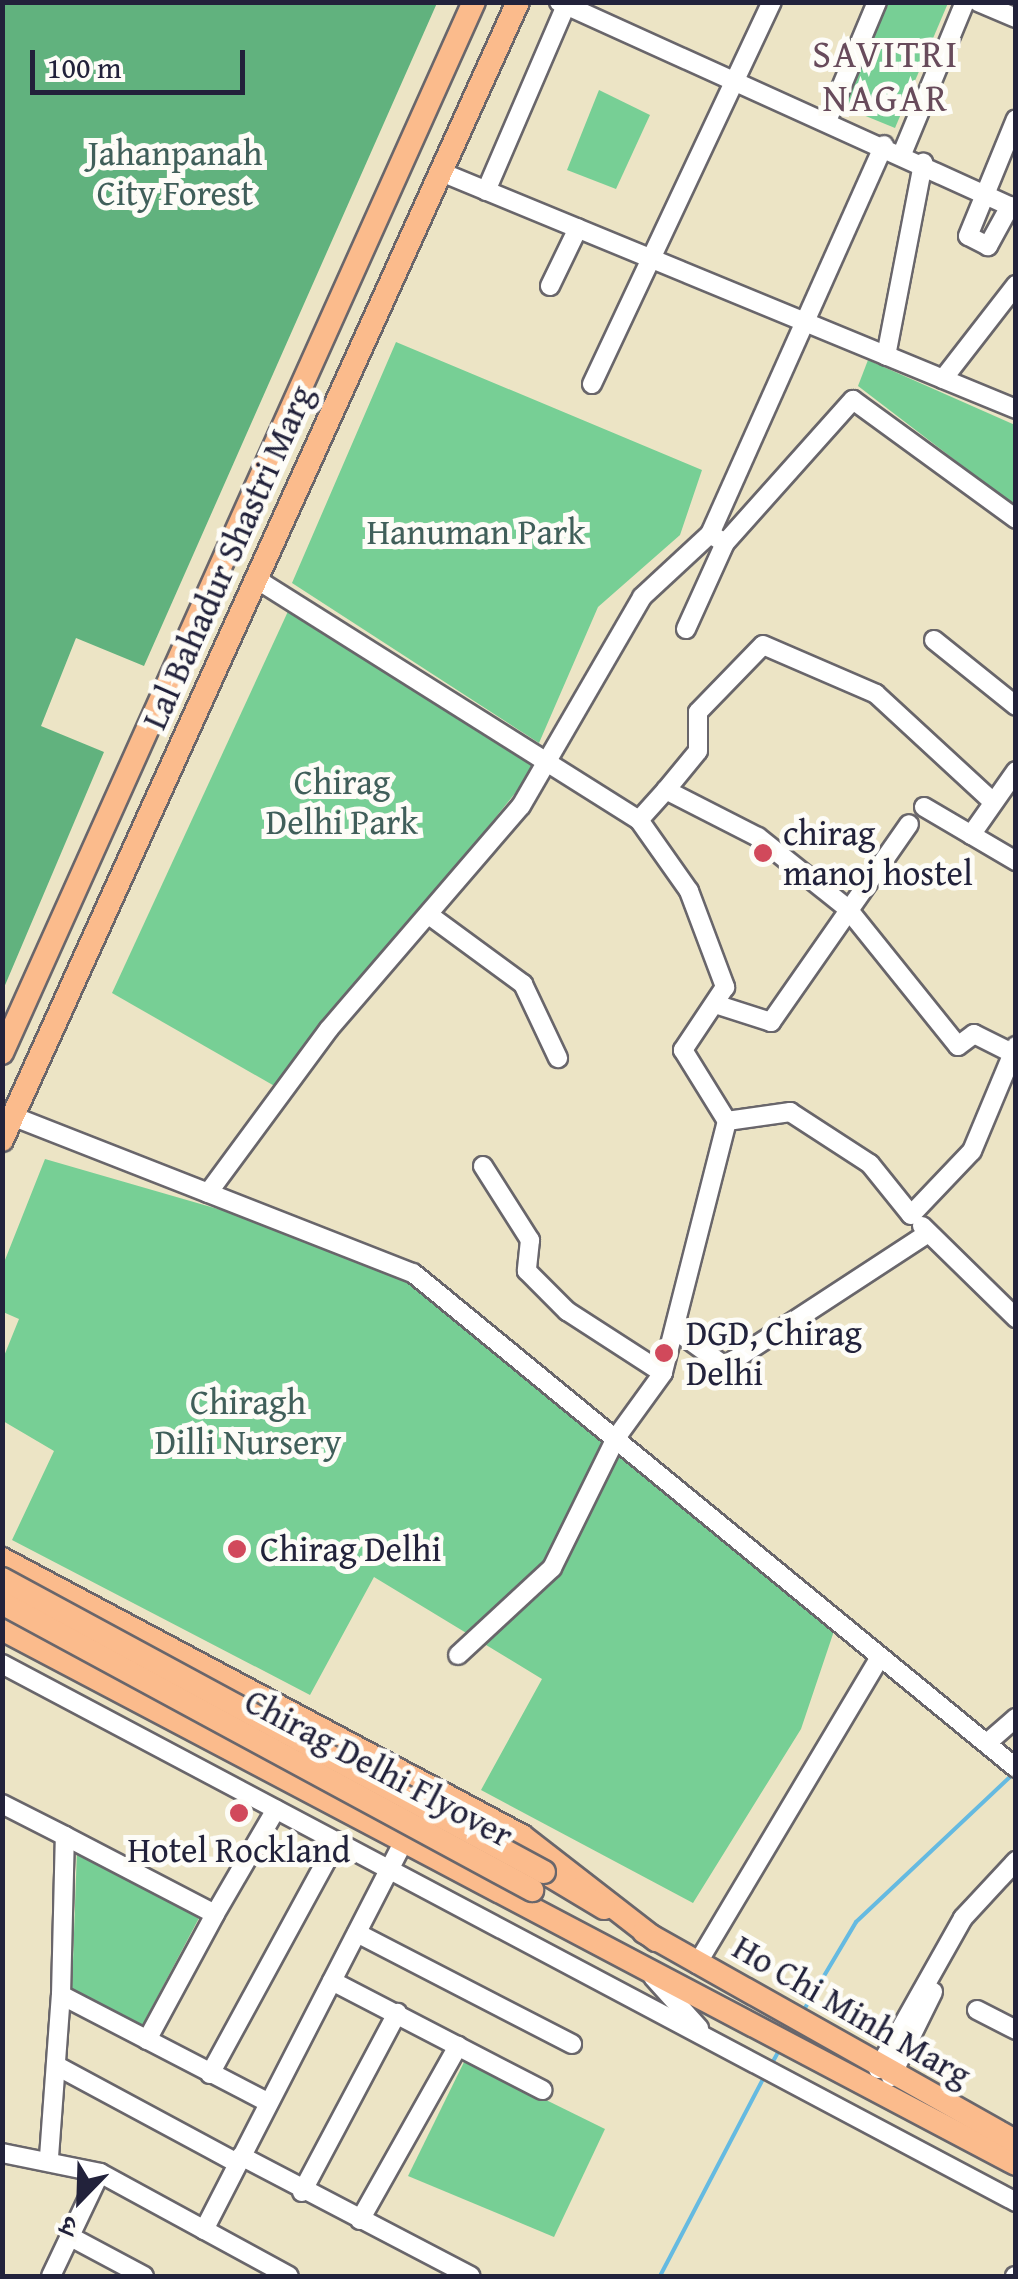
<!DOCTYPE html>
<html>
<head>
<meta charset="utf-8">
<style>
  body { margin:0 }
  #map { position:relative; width:1018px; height:2279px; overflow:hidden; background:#ece4c5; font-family:"Gentium Book Plus","Noto Serif Devanagari",serif }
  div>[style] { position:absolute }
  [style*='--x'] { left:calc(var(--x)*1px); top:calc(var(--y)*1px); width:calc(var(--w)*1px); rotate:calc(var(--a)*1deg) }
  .green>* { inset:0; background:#77cf95 }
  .forest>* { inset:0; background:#61b27e }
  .stream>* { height:4px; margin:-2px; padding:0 2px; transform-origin:2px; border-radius:2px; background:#65bae1 }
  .roads { filter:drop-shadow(2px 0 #69666b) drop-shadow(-2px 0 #69666b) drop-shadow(0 2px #69666b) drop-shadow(0 -2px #69666b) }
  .minor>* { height:18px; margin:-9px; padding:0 9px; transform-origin:9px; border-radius:9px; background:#fff }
  .major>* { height:22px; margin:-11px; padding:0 11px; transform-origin:11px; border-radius:11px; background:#fbbb8c }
  .bridges { filter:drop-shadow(2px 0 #69666b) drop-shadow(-2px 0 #69666b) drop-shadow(0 2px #69666b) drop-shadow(0 -2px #69666b) }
  .major-bridge>* { height:22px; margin:-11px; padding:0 11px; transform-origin:11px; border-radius:11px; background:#fbbb8c }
  .dots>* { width:28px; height:28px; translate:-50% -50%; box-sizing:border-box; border:5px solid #fdfcf7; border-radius:50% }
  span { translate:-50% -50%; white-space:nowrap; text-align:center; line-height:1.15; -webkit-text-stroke:10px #fdfcf7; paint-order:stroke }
  .park-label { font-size:35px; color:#405f5a }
  .street-label { font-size:35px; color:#22223b }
  .poi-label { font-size:35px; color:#22223b }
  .left { translate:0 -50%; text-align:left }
  .neighbourhood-label { font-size:38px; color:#684b5b; letter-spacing:2.5px }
  .frame { position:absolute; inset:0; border:5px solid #22223b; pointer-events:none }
  .north { position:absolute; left:30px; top:2149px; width:100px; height:100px; -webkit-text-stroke:8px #fdfcf7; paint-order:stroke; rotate:203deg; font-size:28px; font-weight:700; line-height:40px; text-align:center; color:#22223b }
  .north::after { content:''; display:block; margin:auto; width:35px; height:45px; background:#22223b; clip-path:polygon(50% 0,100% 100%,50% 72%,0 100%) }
  .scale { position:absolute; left:30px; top:50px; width:215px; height:45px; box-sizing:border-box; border:5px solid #22223b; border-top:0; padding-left:12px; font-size:30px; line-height:35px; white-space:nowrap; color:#22223b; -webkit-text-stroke:8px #fdfcf7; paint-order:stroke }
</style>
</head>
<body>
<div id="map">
  <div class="green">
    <div style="clip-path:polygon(866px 3px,948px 3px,895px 128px,824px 99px)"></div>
    <div style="clip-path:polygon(599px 90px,650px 115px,616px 189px,567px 170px)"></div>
    <div style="clip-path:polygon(396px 342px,702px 470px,680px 535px,598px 607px,539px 743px,292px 583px)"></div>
    <div style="clip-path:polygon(868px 360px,1015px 425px,1015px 506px,858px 386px)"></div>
    <div style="clip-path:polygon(290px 607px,541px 761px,278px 1088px,112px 993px)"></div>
    <div style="clip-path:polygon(45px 1159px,332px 1242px,408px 1282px,835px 1628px,801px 1729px,693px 1903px,481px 1790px,542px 1679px,374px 1577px,310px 1695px,12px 1540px,54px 1451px,3px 1421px,2px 1361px,19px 1319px,3px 1312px,3px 1265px)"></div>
    <div style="clip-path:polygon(77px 1850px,199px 1918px,142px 2026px,72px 1989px)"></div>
    <div style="clip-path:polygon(465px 2060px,605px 2129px,554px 2237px,408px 2176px)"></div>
  </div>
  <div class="forest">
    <div style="clip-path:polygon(3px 2px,437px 3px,144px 666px,76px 638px,41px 726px,104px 752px,3px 990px)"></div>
  </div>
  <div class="stream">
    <div style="--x:802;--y:2013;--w:106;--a:-59.3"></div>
    <div style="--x:856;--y:1922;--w:214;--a:-43.3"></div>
    <div style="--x:771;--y:2065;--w:21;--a:-61"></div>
    <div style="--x:660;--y:2276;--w:225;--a:-62.4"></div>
  </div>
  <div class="roads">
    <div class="minor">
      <div style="--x:559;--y:2;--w:502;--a:24.37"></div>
      <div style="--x:978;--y:2;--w:41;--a:22.8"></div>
      <div style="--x:827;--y:121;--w:129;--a:-67.2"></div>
      <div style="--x:902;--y:154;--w:165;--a:-67.5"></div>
      <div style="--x:441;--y:172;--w:622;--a:22.4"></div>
      <div style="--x:486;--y:191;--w:202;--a:-66.7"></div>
      <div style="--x:1010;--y:206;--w:46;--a:118.8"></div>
      <div style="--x:988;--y:246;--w:22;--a:-153"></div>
      <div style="--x:968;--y:236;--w:126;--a:-67.7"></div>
      <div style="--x:550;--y:286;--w:64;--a:-64.2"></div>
      <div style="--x:886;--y:356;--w:197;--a:-79.1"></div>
      <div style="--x:943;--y:379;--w:119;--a:-52.2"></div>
      <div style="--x:592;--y:384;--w:422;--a:-64.8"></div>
      <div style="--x:710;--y:534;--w:17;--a:31"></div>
      <div style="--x:725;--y:543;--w:192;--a:-48.2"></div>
      <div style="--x:853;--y:400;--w:202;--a:36.1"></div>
      <div style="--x:256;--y:579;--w:453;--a:32.2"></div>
      <div style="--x:639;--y:820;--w:87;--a:54.8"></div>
      <div style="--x:689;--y:891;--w:103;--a:69.4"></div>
      <div style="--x:725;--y:987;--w:76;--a:123.7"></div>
      <div style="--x:683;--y:1050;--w:84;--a:58.2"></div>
      <div style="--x:727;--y:1121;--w:260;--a:104.3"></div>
      <div style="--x:663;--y:1373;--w:80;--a:125.9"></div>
      <div style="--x:616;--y:1438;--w:145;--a:116.2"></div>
      <div style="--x:552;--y:1568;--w:128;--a:137.2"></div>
      <div style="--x:686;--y:629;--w:94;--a:-65.6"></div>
      <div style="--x:934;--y:640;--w:105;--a:38.8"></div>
      <div style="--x:666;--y:790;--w:50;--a:-50.6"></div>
      <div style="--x:698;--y:751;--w:39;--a:-90"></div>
      <div style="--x:698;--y:712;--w:93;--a:-45.9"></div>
      <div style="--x:763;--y:645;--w:123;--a:23.4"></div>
      <div style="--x:876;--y:694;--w:158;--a:42.7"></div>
      <div style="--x:924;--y:807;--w:107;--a:30.4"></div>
      <div style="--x:639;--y:820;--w:40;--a:-48"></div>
      <div style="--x:666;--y:790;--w:103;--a:27.1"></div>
      <div style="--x:758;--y:837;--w:114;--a:38.6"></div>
      <div style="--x:847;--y:908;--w:177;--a:51.2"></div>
      <div style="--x:958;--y:1046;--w:20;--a:-37"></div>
      <div style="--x:974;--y:1034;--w:45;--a:26.6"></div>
      <div style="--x:971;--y:835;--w:78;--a:-54.9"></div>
      <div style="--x:429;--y:915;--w:117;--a:36.3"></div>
      <div style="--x:523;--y:984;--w:82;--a:64.7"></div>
      <div style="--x:715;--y:1004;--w:59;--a:17.8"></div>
      <div style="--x:771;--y:1022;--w:241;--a:-55.1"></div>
      <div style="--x:12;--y:1116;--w:431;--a:21.4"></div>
      <div style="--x:413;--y:1273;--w:780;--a:39.38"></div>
      <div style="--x:727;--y:1121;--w:64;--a:-8.1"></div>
      <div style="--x:790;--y:1112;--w:95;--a:33"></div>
      <div style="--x:870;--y:1164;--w:65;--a:51.2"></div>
      <div style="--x:911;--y:1215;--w:88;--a:-46.4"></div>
      <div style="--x:972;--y:1151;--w:114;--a:-67.3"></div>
      <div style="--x:483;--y:1166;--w:88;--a:57.6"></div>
      <div style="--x:530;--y:1240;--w:31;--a:96"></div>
      <div style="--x:527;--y:1271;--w:57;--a:45"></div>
      <div style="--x:567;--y:1311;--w:114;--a:32.9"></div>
      <div style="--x:208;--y:1193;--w:204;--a:-53.6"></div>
      <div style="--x:329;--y:1029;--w:294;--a:-49.3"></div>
      <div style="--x:521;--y:806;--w:241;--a:-59.9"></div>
      <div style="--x:642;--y:597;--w:93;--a:-42.8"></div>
      <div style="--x:710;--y:534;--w:426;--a:-65.9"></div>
      <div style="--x:922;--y:1226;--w:132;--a:44.4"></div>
      <div style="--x:675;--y:1330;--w:62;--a:35.8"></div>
      <div style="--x:725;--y:1366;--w:243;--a:-33.2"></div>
      <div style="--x:2;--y:1664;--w:1148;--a:27.95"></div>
      <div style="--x:987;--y:1743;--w:38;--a:-41"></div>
      <div style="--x:2;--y:1804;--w:71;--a:26.9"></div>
      <div style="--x:357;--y:1933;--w:242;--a:27.3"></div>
      <div style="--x:697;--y:1964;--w:355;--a:-59.2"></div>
      <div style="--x:653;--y:1977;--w:69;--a:48"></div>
      <div style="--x:332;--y:1981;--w:237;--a:27.4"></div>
      <div style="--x:61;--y:1995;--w:159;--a:-88.6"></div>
      <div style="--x:65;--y:1836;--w:169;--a:27.5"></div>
      <div style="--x:215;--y:1914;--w:121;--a:-59.8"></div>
      <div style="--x:977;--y:2010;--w:44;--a:27.1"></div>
      <div style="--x:147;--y:2040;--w:143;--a:-61.6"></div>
      <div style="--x:57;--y:2066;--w:204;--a:28.3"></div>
      <div style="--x:878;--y:2069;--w:173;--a:-60.6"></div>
      <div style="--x:963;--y:1918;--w:78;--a:-47.1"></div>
      <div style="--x:210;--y:2074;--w:265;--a:-61.4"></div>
      <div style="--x:891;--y:2077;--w:95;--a:-63.7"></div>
      <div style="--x:2;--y:2153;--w:100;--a:11.5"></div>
      <div style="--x:100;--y:2173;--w:215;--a:28.6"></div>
      <div style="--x:241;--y:2156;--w:259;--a:27.6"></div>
      <div style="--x:49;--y:2157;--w:162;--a:-85.8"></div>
      <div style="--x:61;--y:1995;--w:234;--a:27.4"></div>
      <div style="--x:302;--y:2192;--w:203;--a:-62"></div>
      <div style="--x:360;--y:2220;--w:200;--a:-60.6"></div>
      <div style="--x:204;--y:2230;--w:436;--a:-62.8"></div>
      <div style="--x:69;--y:2236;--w:85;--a:28.1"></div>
      <div style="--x:51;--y:2276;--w:114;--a:-64.6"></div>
      <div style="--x:1015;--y:2276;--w:1;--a:0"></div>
    </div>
    <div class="major">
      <div style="--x:2;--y:1053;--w:1152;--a:-65.82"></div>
      <div style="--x:2;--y:1140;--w:1250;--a:-65.61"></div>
      <div style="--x:2;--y:1559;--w:589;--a:28.04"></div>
      <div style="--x:522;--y:1836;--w:170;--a:37.8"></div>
      <div style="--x:2;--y:1629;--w:1146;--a:27.82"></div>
      <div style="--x:544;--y:1872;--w:70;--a:31"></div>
      <div style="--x:644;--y:1932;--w:427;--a:29.4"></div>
    </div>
  </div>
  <div class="bridges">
    <div class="major-bridge">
      <div style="--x:2;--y:1579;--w:616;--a:28.4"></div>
      <div style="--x:2;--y:1603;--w:603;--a:28.44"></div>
    </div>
  </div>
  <div class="dots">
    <div style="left:763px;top:853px;background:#d1495b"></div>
    <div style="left:664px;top:1353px;background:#d1495b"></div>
    <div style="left:237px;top:1549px;background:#d1495b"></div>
    <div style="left:239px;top:1813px;background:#d1495b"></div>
  </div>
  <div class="park-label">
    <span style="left:175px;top:173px">Jahanpanah<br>City Forest</span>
    <span style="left:476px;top:532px">Hanuman Park</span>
    <span style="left:342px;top:802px">Chirag<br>Delhi Park</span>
    <span style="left:248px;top:1422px">Chiragh<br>Dilli Nursery</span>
  </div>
  <div class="street-label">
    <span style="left:228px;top:557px;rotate:-66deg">Lal Bahadur Shastri Marg</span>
    <span style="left:379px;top:1768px;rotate:28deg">Chirag Delhi Flyover</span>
    <span style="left:852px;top:2011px;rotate:30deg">Ho Chi Minh Marg</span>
  </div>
  <div class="poi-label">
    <span class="left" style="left:783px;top:853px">chirag<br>manoj hostel</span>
    <span class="left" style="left:686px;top:1353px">DGD, Chirag<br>Delhi</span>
    <span class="left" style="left:260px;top:1549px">Chirag Delhi</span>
    <span style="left:239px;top:1850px">Hotel Rockland</span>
  </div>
  <div class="neighbourhood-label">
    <span style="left:886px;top:76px">SAVITRI<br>NAGAR</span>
  </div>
  <div class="frame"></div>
  <div class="north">उ</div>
  <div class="scale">100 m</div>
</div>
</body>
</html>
